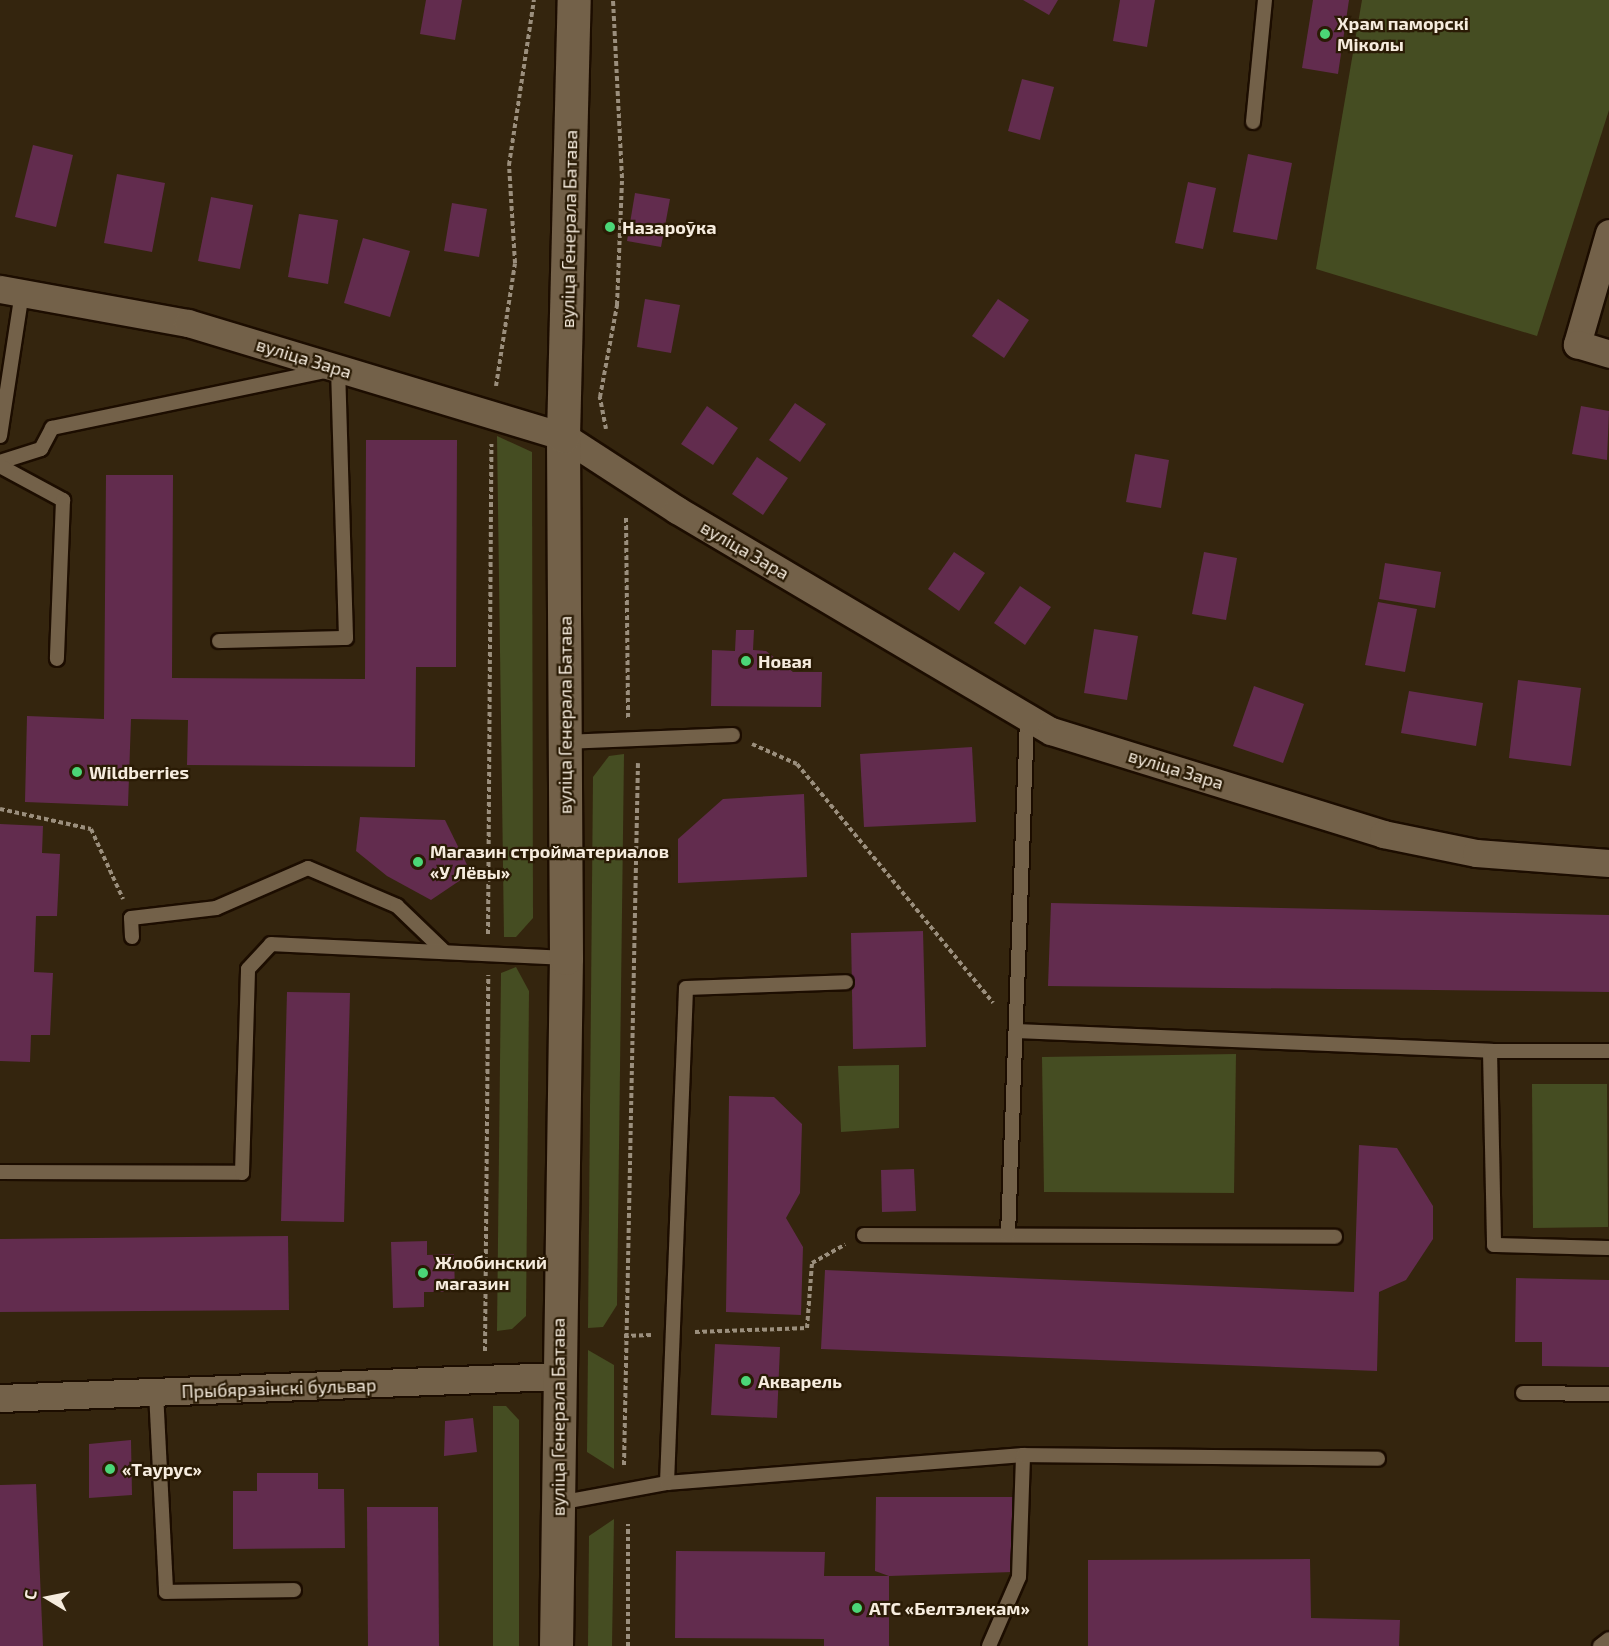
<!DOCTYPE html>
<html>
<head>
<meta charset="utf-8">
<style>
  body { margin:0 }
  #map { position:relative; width:1609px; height:1646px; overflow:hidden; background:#34250e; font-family:"Exo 2",sans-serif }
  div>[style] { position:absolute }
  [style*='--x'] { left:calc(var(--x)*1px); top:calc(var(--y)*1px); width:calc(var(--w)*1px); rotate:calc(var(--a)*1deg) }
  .green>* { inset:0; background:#454d22 }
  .building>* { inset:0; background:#622c4e }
  .path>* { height:4px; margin-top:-2px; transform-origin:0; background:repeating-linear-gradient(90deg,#9b8f7d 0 4.5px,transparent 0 7.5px) }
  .roads { filter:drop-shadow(2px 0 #1c0d00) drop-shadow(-2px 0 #1c0d00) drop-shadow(0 2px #1c0d00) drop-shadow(0 -2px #1c0d00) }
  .lane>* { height:14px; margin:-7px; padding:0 7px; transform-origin:7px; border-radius:7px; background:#736149 }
  .street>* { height:27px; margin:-13.5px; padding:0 13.5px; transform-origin:13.5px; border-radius:13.5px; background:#736149 }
  .secondary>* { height:33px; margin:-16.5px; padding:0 16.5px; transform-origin:16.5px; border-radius:16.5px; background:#736149 }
  .dots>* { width:16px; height:16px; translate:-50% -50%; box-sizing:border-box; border:3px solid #2a1b05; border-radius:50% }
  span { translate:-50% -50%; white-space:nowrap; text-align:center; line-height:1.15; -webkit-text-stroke:4.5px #2a1b05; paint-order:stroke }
  .poi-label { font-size:18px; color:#f6ecde; font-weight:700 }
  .left { translate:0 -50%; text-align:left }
  .street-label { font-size:18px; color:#f6ecde }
  .north { position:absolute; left:18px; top:1568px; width:60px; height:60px; -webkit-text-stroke:4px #2a1b05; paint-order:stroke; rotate:280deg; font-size:16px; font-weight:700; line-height:24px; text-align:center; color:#f6ecde }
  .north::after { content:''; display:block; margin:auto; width:21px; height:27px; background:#f6ecde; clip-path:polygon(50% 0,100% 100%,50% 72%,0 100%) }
</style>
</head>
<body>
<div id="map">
  <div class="green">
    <div style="clip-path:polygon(1362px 0,1609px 0,1609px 110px,1537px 336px,1316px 269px)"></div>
    <div style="clip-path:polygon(497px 436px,532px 452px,533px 918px,516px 937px,504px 937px)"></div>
    <div style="clip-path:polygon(624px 754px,617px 1305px,603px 1327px,588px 1328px,593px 777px,609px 756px)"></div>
    <div style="clip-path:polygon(516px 967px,529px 991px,526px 1316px,512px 1329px,497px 1331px,501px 973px)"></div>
    <div style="clip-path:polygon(1236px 1054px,1234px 1193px,1044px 1192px,1042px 1057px)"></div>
    <div style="clip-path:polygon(899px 1065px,899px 1128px,841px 1132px,838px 1066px)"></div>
    <div style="clip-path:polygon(1532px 1084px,1607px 1084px,1608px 1227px,1533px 1228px)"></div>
    <div style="clip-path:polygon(588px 1350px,614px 1365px,614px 1469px,587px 1452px)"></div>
    <div style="clip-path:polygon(493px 1406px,506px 1406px,519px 1420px,519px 1646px,493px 1646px)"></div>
    <div style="clip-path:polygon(614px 1519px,612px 1646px,588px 1646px,589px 1536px)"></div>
  </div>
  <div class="building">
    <div style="clip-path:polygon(426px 0,462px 0,455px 40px,420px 34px)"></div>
    <div style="clip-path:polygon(1023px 0,1058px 0,1049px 15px)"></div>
    <div style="clip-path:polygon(1120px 0,1155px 0,1147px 47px,1113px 41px)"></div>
    <div style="clip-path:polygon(1313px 0,1349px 0,1338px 74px,1302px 68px)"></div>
    <div style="clip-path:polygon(1022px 79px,1054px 87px,1040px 140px,1008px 131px)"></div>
    <div style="clip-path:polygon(33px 145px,73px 155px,56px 227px,15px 217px)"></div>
    <div style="clip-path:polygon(1248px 154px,1292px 163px,1277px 240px,1233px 232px)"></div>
    <div style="clip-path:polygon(117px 174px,165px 183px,152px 252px,104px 243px)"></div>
    <div style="clip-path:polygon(1188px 182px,1216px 188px,1203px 249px,1175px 243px)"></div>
    <div style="clip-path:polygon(635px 193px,670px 199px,661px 247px,627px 241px)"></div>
    <div style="clip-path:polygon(211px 197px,253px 205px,240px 269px,198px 261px)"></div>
    <div style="clip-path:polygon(452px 203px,487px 209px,479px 257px,444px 251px)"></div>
    <div style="clip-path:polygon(299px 214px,338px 220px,328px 284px,288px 277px)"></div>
    <div style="clip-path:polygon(363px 238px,410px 251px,390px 317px,344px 303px)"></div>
    <div style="clip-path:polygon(645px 299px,680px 305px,671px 353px,637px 347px)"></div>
    <div style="clip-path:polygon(998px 299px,1029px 320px,1004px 358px,972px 336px)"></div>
    <div style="clip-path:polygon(795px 403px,826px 424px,800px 462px,769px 440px)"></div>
    <div style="clip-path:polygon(707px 406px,738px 428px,713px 465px,681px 444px)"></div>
    <div style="clip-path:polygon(1581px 406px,1609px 411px,1607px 460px,1572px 454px)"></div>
    <div style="clip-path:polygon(366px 440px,457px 440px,456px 667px,416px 667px,415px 767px,187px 765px,188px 720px,131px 719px,128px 806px,25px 802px,27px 716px,104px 719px,106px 475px,173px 475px,172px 678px,365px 679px)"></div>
    <div style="clip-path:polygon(1135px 454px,1169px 460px,1161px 508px,1126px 502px)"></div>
    <div style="clip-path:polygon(757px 457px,788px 478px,763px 515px,732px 494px)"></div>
    <div style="clip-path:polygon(954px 552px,985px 573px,959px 611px,928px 589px)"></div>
    <div style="clip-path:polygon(1204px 552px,1237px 558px,1226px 620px,1192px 614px)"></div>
    <div style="clip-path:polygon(1385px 563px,1441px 572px,1435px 608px,1379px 599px)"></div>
    <div style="clip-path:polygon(1020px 586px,1051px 607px,1025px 645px,994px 623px)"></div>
    <div style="clip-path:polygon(1378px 602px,1417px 609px,1405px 672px,1365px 665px)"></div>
    <div style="clip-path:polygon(1094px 629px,1138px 636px,1127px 700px,1084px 693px)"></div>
    <div style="clip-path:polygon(736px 630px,754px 630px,753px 650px,766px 651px,793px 672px,822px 672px,821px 707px,711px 706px,712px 650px,735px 651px)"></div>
    <div style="clip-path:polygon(1518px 680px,1581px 688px,1571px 766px,1509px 758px)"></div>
    <div style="clip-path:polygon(1254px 686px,1304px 704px,1283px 763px,1233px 746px)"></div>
    <div style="clip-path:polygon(1409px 691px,1483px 703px,1476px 746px,1401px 733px)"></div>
    <div style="clip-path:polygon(972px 747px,976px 822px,864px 827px,860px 754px)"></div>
    <div style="clip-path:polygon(804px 794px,807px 877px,678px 883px,678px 839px,723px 799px)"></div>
    <div style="clip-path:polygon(360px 817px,445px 820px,471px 873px,431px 900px,387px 876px,356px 851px)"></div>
    <div style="clip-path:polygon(0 824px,43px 826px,42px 853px,60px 854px,57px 916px,36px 916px,34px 972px,53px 973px,50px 1035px,31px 1035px,30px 1062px,0 1061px)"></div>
    <div style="clip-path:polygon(1051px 903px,1609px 915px,1609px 992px,1048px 986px)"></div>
    <div style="clip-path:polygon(923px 931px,926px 1047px,853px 1049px,851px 933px)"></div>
    <div style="clip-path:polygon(287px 992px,350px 993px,344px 1222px,281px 1221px)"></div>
    <div style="clip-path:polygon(729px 1096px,774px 1097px,802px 1124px,800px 1193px,786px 1218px,803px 1247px,801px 1315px,726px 1312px)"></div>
    <div style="clip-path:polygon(1359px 1145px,1397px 1148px,1433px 1206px,1433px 1239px,1406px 1280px,1379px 1292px,1377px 1371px,821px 1349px,825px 1270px,1354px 1292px)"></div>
    <div style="clip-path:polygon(914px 1169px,916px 1211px,882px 1212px,881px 1170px)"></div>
    <div style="clip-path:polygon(288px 1236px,289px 1310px,0 1312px,0 1239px)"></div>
    <div style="clip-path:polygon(427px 1241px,427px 1255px,454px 1254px,455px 1292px,424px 1292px,424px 1307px,393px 1308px,391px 1242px)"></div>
    <div style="clip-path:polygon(1516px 1278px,1609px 1280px,1609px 1367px,1542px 1366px,1542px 1342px,1515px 1342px)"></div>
    <div style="clip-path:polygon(715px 1344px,780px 1347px,777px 1418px,711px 1415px)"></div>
    <div style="clip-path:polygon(473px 1418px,477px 1452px,444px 1456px,445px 1421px)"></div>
    <div style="clip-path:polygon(131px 1440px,132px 1495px,89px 1498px,89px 1444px)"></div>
    <div style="clip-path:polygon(257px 1473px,318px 1473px,318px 1489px,344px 1489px,345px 1548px,233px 1549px,233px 1491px,257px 1491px)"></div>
    <div style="clip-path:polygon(36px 1484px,43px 1646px,0 1646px,0 1485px)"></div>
    <div style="clip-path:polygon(876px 1497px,1014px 1497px,1013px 1572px,889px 1576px,889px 1646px,824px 1646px,824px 1639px,675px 1638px,676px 1551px,825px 1552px,824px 1576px,889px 1576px,875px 1571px)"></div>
    <div style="clip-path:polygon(367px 1507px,438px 1507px,439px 1646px,368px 1646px)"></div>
    <div style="clip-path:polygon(1310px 1559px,1311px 1618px,1400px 1620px,1399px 1646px,1088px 1646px,1088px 1560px)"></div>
  </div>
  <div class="path">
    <div style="--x:496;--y:386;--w:124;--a:-81.2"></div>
    <div style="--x:515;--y:263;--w:98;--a:-93.5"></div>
    <div style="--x:509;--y:165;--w:167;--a:-81.4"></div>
    <div style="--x:606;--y:429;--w:33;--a:-101"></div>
    <div style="--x:600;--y:397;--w:94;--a:-79.5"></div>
    <div style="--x:617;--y:305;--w:127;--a:-87.7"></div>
    <div style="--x:622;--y:178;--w:178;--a:-92.9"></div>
    <div style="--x:626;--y:518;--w:200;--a:89.4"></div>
    <div style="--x:752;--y:744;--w:49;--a:24"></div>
    <div style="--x:797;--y:764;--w:309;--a:50.6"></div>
    <div style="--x:0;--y:809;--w:93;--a:12.4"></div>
    <div style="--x:91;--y:829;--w:77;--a:65.4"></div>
    <div style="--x:488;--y:934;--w:490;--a:-89.6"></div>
    <div style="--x:695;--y:1332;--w:112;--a:-2"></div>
    <div style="--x:807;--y:1328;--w:65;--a:-85.6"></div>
    <div style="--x:812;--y:1263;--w:38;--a:-29"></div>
    <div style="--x:624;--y:1336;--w:27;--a:-2"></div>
    <div style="--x:485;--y:1351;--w:376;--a:-89.5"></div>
    <div style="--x:624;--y:1465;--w:702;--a:-88.86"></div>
    <div style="--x:628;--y:1646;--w:122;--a:-90"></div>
  </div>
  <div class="roads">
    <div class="lane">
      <div style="--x:1253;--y:122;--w:123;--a:-84.4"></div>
      <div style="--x:0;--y:436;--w:146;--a:-81.3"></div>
      <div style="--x:0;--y:462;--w:43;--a:-17.6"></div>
      <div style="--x:41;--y:449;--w:24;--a:-62"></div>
      <div style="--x:52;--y:428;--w:292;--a:-11.8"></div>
      <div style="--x:338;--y:368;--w:270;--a:88.3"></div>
      <div style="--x:346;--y:638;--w:127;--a:178.6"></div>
      <div style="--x:0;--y:466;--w:72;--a:28.4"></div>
      <div style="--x:63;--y:500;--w:159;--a:92.2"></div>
      <div style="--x:565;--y:742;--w:168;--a:-2.4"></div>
      <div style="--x:132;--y:937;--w:19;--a:-93"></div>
      <div style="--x:131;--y:918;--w:86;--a:-6.7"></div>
      <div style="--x:216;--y:908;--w:100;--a:-23.5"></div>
      <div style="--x:308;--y:868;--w:97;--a:23.1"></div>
      <div style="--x:397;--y:906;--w:66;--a:43.8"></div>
      <div style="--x:1017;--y:1031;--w:473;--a:2.4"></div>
      <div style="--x:1490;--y:1051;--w:194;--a:88.8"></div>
      <div style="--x:1494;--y:1245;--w:115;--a:1.5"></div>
      <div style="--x:1490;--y:1051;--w:119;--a:0"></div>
      <div style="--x:0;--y:1172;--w:242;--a:0.2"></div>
      <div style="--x:242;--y:1173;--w:204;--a:-88.3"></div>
      <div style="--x:248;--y:969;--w:34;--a:-47"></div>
      <div style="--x:271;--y:944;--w:295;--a:2.7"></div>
      <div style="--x:864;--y:1235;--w:471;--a:0.2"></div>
      <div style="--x:1008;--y:1235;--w:516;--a:-87.89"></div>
      <div style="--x:156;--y:1392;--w:200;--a:87.1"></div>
      <div style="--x:166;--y:1592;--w:128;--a:-0.9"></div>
      <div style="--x:1523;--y:1393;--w:86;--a:0.7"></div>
      <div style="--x:667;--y:1483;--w:495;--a:-87.8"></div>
      <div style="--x:686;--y:988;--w:160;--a:-2.1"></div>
      <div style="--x:558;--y:1503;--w:111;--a:-10.4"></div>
      <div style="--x:667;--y:1483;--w:357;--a:-4.5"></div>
      <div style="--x:989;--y:1646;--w:75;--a:-66.5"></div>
      <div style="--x:1019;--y:1577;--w:122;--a:-88.1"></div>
      <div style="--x:1023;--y:1455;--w:355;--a:0.6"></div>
      <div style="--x:1600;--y:1646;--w:11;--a:-38"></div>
    </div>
    <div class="street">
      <div style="--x:1609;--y:233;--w:116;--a:106.1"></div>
      <div style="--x:1577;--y:344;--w:34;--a:17"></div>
      <div style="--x:0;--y:289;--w:191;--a:10.3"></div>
      <div style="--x:188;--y:323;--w:392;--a:16.8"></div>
      <div style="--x:563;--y:436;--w:136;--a:33"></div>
      <div style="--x:677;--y:510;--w:434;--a:30.6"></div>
      <div style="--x:1051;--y:731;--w:348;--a:17.2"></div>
      <div style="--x:1383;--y:834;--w:95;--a:11.5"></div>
      <div style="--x:1476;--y:853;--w:133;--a:4.3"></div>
      <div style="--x:0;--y:1398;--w:557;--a:-2.26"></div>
    </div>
    <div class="secondary">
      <div style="--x:556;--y:1646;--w:688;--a:-89.17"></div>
      <div style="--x:566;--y:958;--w:522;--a:-90.33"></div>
      <div style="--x:563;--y:436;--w:436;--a:-88.6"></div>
    </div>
  </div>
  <div class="dots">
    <div style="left:1325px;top:34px;background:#4bd677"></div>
    <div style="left:610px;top:227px;background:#4bd677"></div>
    <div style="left:746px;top:661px;background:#4bd677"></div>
    <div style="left:77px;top:772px;background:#4bd677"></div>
    <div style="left:418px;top:862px;background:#4bd677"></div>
    <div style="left:423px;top:1273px;background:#4bd677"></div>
    <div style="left:746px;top:1381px;background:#4bd677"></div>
    <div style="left:110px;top:1469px;background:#4bd677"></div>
    <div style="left:857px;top:1608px;background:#4bd677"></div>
  </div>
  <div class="poi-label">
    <span class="left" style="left:1337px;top:34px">Храм паморскі<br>Міколы</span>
    <span class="left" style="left:622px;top:227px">Назароўка</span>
    <span class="left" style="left:758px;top:661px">Новая</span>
    <span class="left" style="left:89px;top:772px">Wildberries</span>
    <span class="left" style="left:430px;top:862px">Магазин стройматериалов<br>«У Лёвы»</span>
    <span class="left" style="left:435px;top:1273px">Жлобинский<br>магазин</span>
    <span class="left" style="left:758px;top:1381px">Акварель</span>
    <span class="left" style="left:122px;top:1469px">«Таурус»</span>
    <span class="left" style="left:869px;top:1608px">АТС «Белтэлекам»</span>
  </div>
  <div class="street-label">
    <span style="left:569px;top:229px;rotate:-89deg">вуліца Генерала Батава</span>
    <span style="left:304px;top:358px;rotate:17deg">вуліца Зара</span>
    <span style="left:745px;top:550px;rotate:30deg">вуліца Зара</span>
    <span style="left:565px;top:715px;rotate:-90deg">вуліца Генерала Батава</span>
    <span style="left:1176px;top:769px;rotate:17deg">вуліца Зара</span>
    <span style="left:279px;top:1388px;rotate:-2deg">Прыбярэзінскі бульвар</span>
    <span style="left:558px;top:1417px;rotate:-90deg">вуліца Генерала Батава</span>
  </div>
  <div class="north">С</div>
</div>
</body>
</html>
